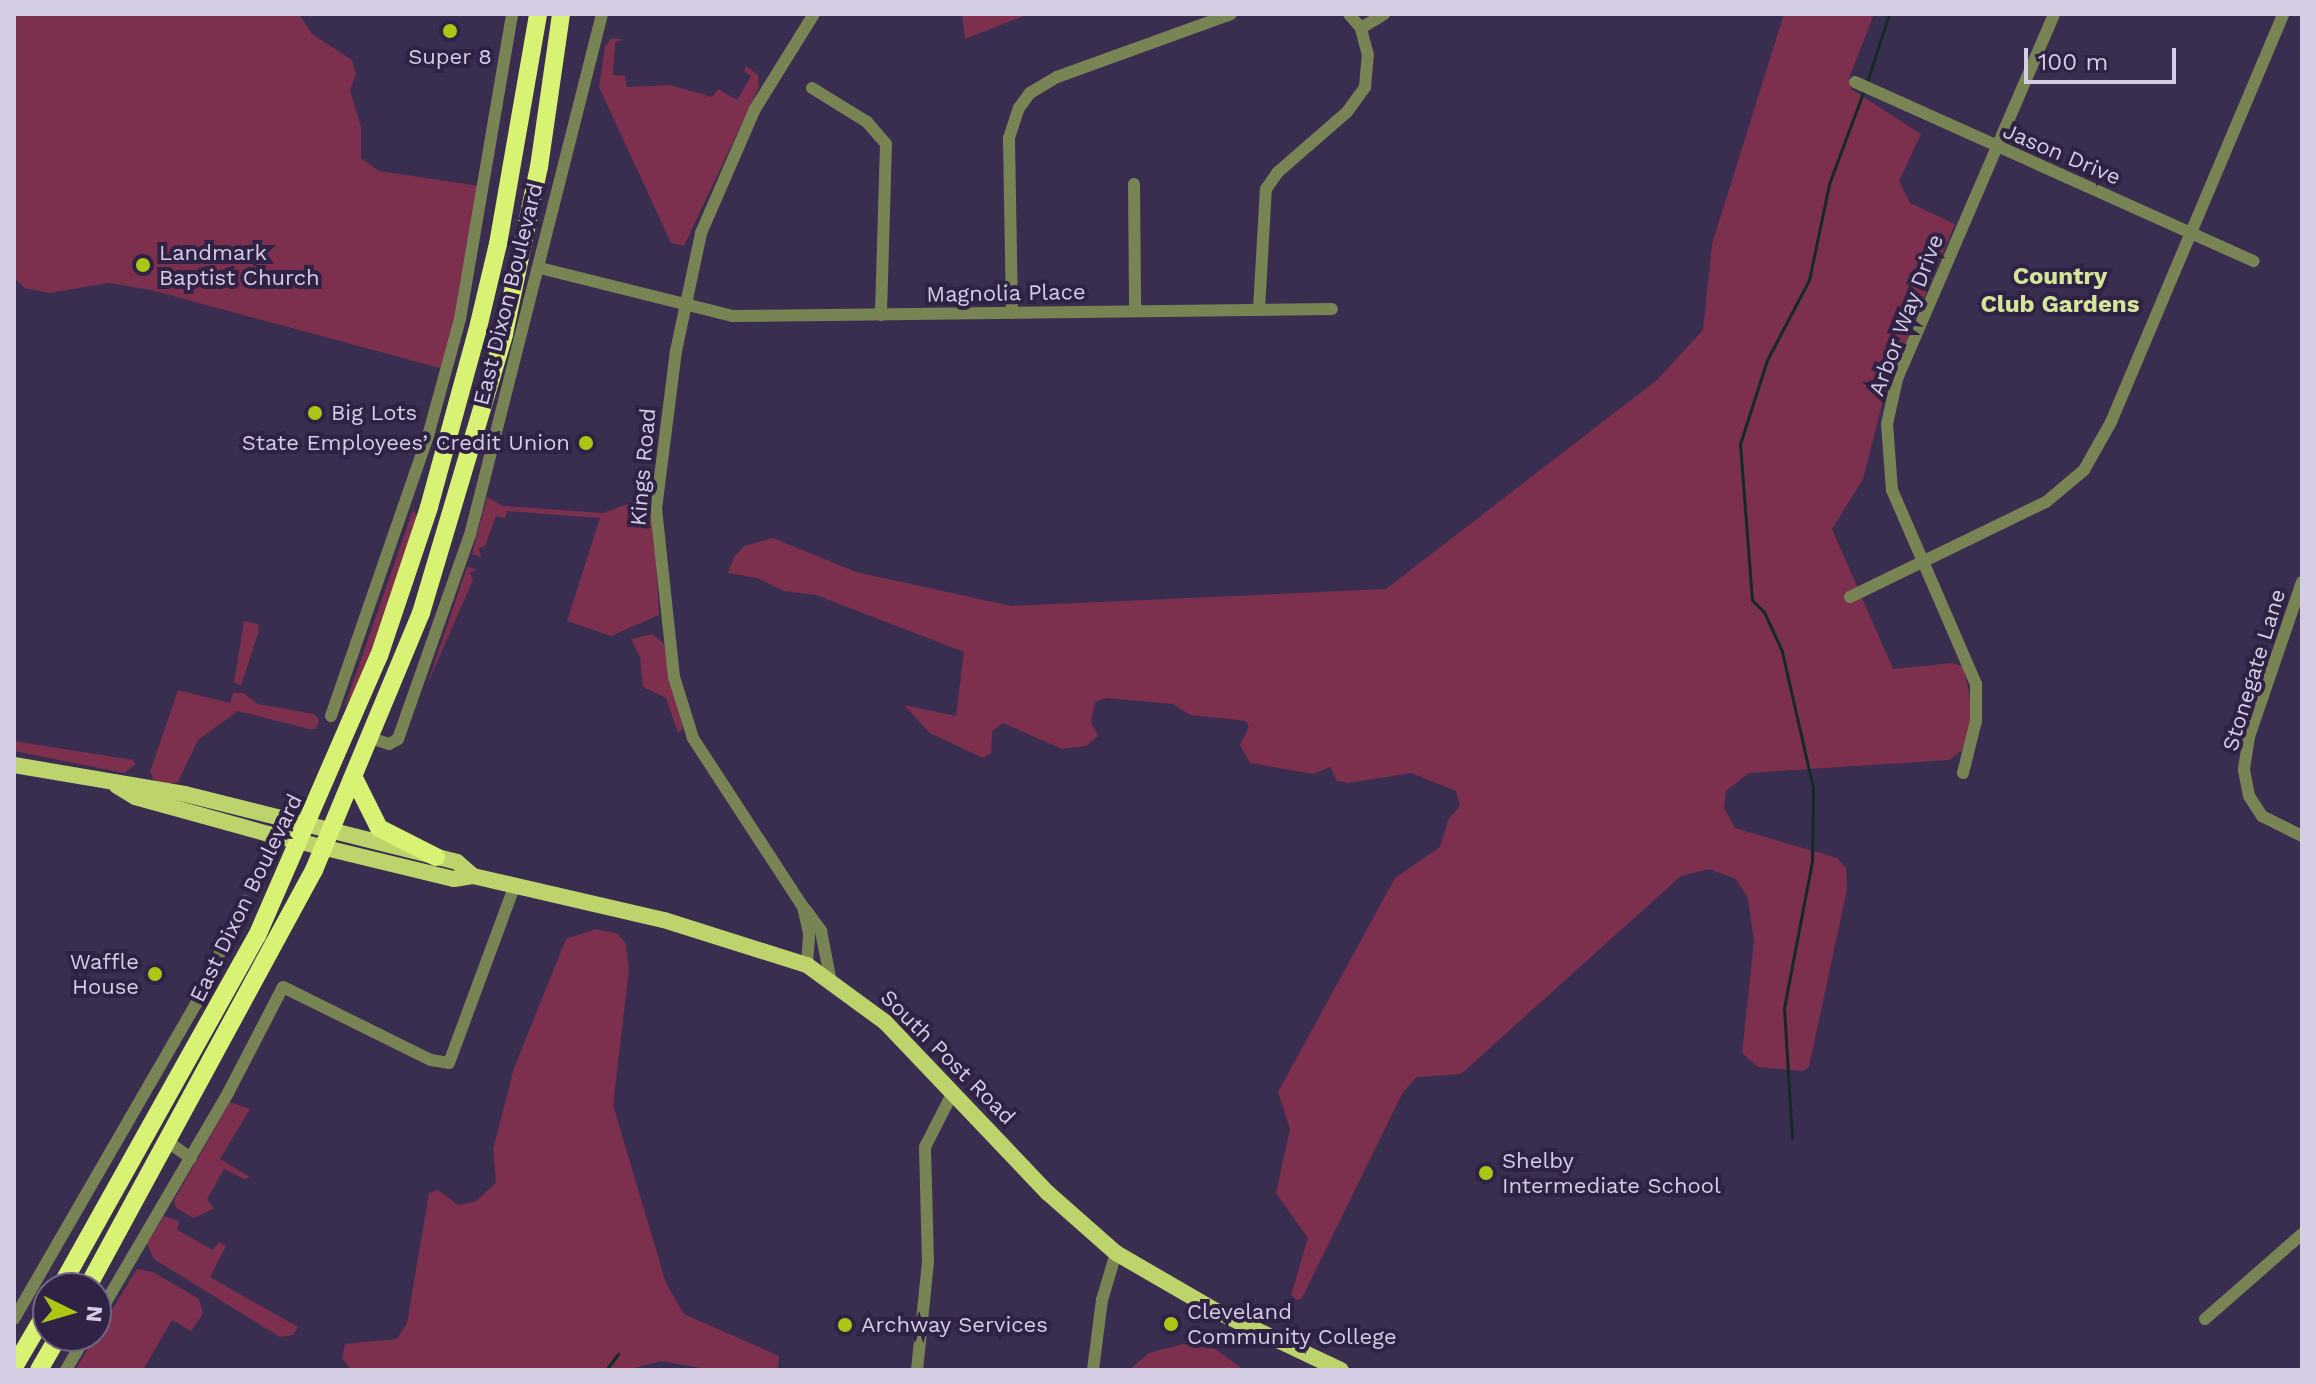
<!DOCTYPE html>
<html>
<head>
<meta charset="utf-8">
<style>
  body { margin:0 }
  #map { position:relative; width:2316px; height:1384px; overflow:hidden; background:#392d50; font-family:"Work Sans",sans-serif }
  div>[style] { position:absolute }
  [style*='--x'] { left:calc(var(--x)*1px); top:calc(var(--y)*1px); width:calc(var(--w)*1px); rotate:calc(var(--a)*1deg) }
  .green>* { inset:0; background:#7c304d }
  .stream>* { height:3px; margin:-1.5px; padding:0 1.5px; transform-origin:1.5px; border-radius:1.5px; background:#132a25 }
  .minor>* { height:12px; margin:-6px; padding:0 6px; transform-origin:6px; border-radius:6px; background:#798454 }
  .major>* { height:16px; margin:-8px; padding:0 8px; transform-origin:8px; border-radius:8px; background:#bdd36b }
  .highway>* { height:18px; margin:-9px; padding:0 9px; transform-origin:9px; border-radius:9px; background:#d8f273 }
  .dots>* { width:22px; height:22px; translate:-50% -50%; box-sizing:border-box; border:4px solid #2f2245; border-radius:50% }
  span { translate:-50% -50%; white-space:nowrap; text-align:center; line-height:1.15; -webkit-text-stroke:8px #2f2245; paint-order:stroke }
  .poi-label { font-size:22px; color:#d4cde4 }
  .left { translate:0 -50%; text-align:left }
  .right { translate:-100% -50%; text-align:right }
  .street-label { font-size:22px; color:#d4cde4 }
  .neighbourhood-label { font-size:24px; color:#d3e599; font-weight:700 }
  .frame { position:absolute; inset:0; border:16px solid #d4cde4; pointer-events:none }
  .north { position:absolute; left:32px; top:1272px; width:80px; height:80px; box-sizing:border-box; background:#2f2245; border:2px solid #716685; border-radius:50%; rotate:95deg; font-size:22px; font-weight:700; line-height:32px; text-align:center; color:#d4cde4 }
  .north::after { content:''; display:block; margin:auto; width:28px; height:36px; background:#abc614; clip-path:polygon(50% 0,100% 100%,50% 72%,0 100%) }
  .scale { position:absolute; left:2024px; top:48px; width:152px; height:36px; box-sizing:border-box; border:4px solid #d4cde4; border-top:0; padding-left:10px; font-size:24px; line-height:28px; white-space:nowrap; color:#d4cde4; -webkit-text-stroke:6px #2f2245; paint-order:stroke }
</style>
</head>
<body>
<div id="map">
  <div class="green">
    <div style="clip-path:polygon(14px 14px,299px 14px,312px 34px,352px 60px,356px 74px,350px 90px,361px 127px,361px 158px,379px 171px,486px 187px,447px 370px,151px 290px,109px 283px,49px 293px,25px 288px,14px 278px)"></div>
    <div style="clip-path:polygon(962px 14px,1029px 14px,965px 39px)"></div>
    <div style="clip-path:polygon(1784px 14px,1874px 14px,1849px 78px,1851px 89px,1921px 134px,1899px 181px,1910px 203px,1955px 224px,1885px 392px,1863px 479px,1832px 529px,1893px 669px,1953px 663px,1964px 667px,1973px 715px,1965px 748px,1949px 760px,1749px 773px,1726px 791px,1724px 808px,1735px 828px,1837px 858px,1846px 868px,1847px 889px,1809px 1067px,1803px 1071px,1758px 1067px,1742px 1053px,1754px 941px,1748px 898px,1736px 879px,1709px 869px,1681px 876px,1461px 1074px,1417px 1077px,1403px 1092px,1302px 1298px,1297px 1300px,1291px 1295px,1308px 1238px,1276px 1193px,1290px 1129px,1278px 1092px,1395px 878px,1440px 847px,1448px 820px,1460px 806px,1456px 791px,1411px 773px,1349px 783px,1337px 781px,1330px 767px,1313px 774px,1250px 763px,1240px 745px,1249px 727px,1246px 721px,1190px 715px,1173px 704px,1106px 698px,1095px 702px,1091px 722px,1098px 736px,1086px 746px,1062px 749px,1003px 723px,992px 731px,991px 753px,983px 758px,930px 733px,904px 705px,956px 716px,964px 652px,816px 595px,784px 591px,757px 578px,728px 573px,734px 557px,744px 546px,773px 538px,856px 572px,1011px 606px,1386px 589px,1657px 380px,1703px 330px,1712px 244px)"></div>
    <div style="clip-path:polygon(612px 38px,624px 40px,615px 42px,613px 75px,625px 76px,627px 87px,670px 85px,712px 97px,718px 89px,737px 100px,751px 76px,744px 71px,746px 66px,758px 75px,759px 87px,684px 246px,671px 243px,599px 87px,605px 46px)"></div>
    <div style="clip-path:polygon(652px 495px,659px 615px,611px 636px,567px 621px,600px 518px,507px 511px,505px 518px,496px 516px,485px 546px,479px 548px,481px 557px,472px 554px,487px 497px,503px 506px,603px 513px)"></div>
    <div style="clip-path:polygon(413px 510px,417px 516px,368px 669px,344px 708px)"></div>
    <div style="clip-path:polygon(467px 567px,477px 569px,470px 573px,473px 580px,427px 685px)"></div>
    <div style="clip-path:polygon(244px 621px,258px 624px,259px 630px,241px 686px,234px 682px)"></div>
    <div style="clip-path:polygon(652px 634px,664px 644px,683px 729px,678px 733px,666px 698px,643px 687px,640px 657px,631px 639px)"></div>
    <div style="clip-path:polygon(178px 690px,230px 703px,233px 693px,243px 693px,258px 704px,314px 714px,319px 720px,316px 729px,309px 729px,238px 711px,198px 740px,178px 782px,168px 784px,154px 780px,150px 772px)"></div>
    <div style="clip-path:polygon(14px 741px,133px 760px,136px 764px,124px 773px,14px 751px)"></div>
    <div style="clip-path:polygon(596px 929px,618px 934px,626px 944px,629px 970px,613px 1105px,666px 1283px,684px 1314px,779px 1356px,778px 1370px,713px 1370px,661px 1361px,627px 1370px,351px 1370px,342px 1358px,345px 1344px,397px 1339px,407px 1323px,429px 1193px,438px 1190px,458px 1205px,475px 1202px,496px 1183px,493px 1149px,514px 1068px,566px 939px)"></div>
    <div style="clip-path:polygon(230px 1102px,250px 1109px,220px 1159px,250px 1177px,244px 1179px,224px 1169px,207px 1199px,214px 1209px,193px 1218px,176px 1208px,174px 1200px)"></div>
    <div style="clip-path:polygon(164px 1216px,179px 1221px,177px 1230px,213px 1250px,219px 1242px,226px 1246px,210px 1277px,298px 1327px,293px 1335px,280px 1337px,154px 1259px,147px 1244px)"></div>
    <div style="clip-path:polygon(137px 1269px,153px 1272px,199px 1299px,203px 1314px,191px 1331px,172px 1320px,143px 1370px,75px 1370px)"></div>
    <div style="clip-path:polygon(1183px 1344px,1215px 1349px,1244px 1370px,1129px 1370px,1149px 1353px)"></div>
  </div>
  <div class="stream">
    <div style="--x:1867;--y:82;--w:71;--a:-72.1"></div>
    <div style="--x:1792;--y:1138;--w:130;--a:-93.5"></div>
    <div style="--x:1784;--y:1008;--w:150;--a:-79.2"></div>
    <div style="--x:1812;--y:861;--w:73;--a:-89.2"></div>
    <div style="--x:1813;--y:788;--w:140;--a:-102.8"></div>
    <div style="--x:1782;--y:651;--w:43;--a:-114.8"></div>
    <div style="--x:1764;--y:612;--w:17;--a:-135"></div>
    <div style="--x:1752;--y:600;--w:156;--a:-94.4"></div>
    <div style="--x:1740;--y:444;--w:88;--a:-72.2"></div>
    <div style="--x:1767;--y:360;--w:90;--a:-62.3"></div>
    <div style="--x:1809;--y:280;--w:98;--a:-78.2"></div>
    <div style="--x:1829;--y:184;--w:100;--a:-69.6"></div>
    <div style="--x:606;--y:1370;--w:20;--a:-53"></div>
  </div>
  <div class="minor">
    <div style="--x:1361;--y:28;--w:27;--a:-31"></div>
    <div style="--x:1855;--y:82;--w:437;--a:24.2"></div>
    <div style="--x:812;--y:88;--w:65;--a:31.7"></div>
    <div style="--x:867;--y:122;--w:29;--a:49"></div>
    <div style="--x:886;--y:144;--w:171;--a:91.7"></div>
    <div style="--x:1134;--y:184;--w:127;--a:89.5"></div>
    <div style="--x:540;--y:268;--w:198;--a:14"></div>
    <div style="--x:732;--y:316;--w:600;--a:-0.67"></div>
    <div style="--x:1259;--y:309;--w:120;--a:-86.7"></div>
    <div style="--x:1266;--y:189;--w:21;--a:-55"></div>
    <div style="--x:1278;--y:172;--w:91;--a:-41"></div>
    <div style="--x:1347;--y:112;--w:31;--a:-54"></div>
    <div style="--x:1365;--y:87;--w:32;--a:-85"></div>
    <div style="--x:1368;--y:55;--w:28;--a:-105"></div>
    <div style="--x:1361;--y:28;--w:18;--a:-131"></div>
    <div style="--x:1012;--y:313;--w:175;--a:-91"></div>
    <div style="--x:1009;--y:138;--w:32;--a:-72"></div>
    <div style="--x:1019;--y:108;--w:19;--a:-54"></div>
    <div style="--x:1030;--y:93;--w:31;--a:-31"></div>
    <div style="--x:1057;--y:77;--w:185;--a:-19.9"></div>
    <div style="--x:2302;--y:582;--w:164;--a:108.9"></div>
    <div style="--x:2249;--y:737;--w:33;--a:99"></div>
    <div style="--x:2244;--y:770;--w:26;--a:79"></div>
    <div style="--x:2249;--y:796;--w:24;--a:57"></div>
    <div style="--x:2262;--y:816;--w:45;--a:26.6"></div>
    <div style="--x:1850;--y:597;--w:218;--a:-25.9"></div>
    <div style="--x:2046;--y:502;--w:50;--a:-40.1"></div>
    <div style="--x:2084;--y:470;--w:55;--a:-60.6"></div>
    <div style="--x:2111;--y:422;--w:443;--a:-67.1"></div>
    <div style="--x:331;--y:716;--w:296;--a:-70.9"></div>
    <div style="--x:428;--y:436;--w:121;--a:-74.7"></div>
    <div style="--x:460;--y:319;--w:309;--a:-80.3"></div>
    <div style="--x:373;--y:739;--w:17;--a:17"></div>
    <div style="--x:389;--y:744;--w:10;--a:-29"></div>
    <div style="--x:398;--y:739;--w:216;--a:-70.6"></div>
    <div style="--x:470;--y:535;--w:537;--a:-75.78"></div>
    <div style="--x:1963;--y:773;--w:54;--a:-76"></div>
    <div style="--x:1976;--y:721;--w:37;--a:-90"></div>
    <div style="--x:1976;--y:684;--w:211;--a:-113.4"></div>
    <div style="--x:1892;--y:490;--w:66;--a:-94.3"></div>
    <div style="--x:1887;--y:424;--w:46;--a:-77.5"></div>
    <div style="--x:1897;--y:379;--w:397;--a:-66.7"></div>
    <div style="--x:806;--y:910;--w:26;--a:54"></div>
    <div style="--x:821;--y:931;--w:47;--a:78.9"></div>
    <div style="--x:807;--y:965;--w:32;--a:-86"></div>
    <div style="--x:809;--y:933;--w:27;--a:-103"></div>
    <div style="--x:803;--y:907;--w:202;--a:-123.1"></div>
    <div style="--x:693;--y:738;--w:64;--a:-107.3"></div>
    <div style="--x:674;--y:677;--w:169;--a:-96.1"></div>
    <div style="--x:656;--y:509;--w:159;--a:-82.8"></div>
    <div style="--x:676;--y:351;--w:121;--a:-78"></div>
    <div style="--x:701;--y:233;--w:135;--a:-66.5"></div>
    <div style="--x:755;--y:109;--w:112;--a:-58.2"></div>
    <div style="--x:168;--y:1142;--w:28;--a:35"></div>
    <div style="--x:14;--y:1319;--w:364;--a:-60"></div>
    <div style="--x:196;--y:1004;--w:114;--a:-65"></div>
    <div style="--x:96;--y:1319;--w:262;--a:-59.7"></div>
    <div style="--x:228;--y:1093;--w:119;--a:-62.6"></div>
    <div style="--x:283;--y:987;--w:165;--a:26.3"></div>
    <div style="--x:431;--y:1060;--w:18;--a:9"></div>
    <div style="--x:449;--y:1063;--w:190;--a:-69.7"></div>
    <div style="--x:2205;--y:1319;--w:129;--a:-41.2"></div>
    <div style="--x:66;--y:1370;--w:39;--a:-60"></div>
    <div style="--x:917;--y:1370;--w:109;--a:-84.2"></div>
    <div style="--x:928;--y:1262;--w:115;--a:-91.5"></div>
    <div style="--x:925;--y:1147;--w:62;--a:-63"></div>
    <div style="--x:1093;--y:1370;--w:71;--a:-82.7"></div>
    <div style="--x:1102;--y:1300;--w:49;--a:-73.4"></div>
  </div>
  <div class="major">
    <div style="--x:14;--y:765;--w:173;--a:9.6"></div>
    <div style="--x:185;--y:794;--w:280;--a:14"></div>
    <div style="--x:457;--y:862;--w:21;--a:41"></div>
    <div style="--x:117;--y:786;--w:21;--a:31"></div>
    <div style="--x:135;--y:797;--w:138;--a:15.5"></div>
    <div style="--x:268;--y:834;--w:191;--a:13.6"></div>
    <div style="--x:454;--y:879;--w:19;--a:-9"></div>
    <div style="--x:473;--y:876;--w:196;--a:13"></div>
    <div style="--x:664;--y:920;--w:150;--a:17.5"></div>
    <div style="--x:807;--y:965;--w:97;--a:36.2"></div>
    <div style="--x:885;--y:1022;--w:236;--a:46.4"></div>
    <div style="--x:1048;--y:1193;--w:91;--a:41.4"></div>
    <div style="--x:1116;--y:1253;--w:116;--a:30.1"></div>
    <div style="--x:1216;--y:1311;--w:138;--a:25.3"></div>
  </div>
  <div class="highway">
    <div style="--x:355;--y:780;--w:54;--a:63.4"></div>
    <div style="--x:379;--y:828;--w:64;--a:27"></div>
    <div style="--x:60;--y:1288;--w:403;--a:-60.8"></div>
    <div style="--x:257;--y:936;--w:305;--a:-66.5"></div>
    <div style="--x:379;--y:656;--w:157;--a:-71.4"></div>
    <div style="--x:429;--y:507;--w:181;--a:-74.7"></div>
    <div style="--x:477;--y:332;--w:90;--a:-76.6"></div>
    <div style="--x:498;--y:244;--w:233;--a:-80.1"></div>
    <div style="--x:87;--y:1288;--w:476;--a:-61.5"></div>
    <div style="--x:314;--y:870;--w:278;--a:-67.4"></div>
    <div style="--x:421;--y:613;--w:291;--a:-73.4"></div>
    <div style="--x:504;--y:334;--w:171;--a:-78.2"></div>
    <div style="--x:539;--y:167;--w:155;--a:-81.8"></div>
    <div style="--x:14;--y:1367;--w:67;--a:-59.6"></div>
    <div style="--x:39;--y:1370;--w:39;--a:-60"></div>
  </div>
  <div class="dots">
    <div style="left:450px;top:31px;background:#abc614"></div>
    <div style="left:143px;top:265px;background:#abc614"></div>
    <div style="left:315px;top:413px;background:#abc614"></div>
    <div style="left:586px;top:443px;background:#abc614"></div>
    <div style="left:155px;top:974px;background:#abc614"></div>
    <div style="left:1486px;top:1173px;background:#abc614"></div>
    <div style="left:1171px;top:1324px;background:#abc614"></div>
    <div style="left:845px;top:1325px;background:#abc614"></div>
  </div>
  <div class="poi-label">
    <span style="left:450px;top:57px">Super 8</span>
    <span class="left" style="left:159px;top:265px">Landmark<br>Baptist Church</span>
    <span class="left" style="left:331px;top:413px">Big Lots</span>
    <span class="right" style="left:570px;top:443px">State Employees’ Credit Union</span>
    <span class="right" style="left:139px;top:974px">Waffle<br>House</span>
    <span class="left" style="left:1502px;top:1173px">Shelby<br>Intermediate School</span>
    <span class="left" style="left:1187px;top:1324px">Cleveland<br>Community College</span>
    <span class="left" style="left:861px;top:1325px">Archway Services</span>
  </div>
  <div class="street-label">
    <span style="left:2062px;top:154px;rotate:23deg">Jason Drive</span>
    <span style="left:1006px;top:293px;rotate:-1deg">Magnolia Place</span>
    <span style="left:508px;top:294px;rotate:-76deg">East Dixon Boulevard</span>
    <span style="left:1906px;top:315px;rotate:-69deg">Arbor Way Drive</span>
    <span style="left:643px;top:467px;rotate:-85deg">Kings Road</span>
    <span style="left:2254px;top:670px;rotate:-73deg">Stonegate Lane</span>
    <span style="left:246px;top:898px;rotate:-64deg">East Dixon Boulevard</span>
    <span style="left:948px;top:1057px;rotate:45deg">South Post Road</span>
  </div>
  <div class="neighbourhood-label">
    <span style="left:2060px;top:291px">Country<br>Club Gardens</span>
  </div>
  <div class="frame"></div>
  <div class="north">N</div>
  <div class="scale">100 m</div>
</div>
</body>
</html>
